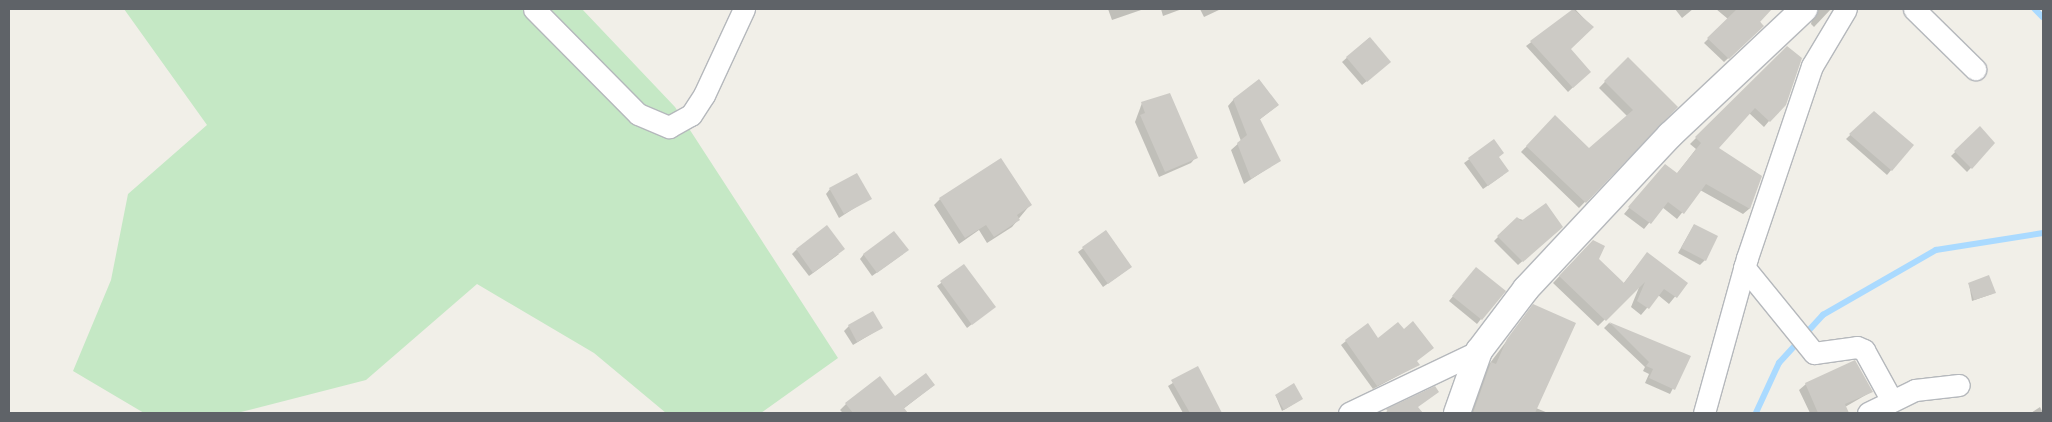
<!DOCTYPE html>
<html>
<head>
<meta charset="utf-8">
<style>
  body { margin:0 }
  #map { position:relative; width:2052px; height:422px; overflow:hidden; background:#f1efe8; font-family:"Source Sans 3",sans-serif }
  div>[style] { position:absolute }
  [style*='--x'] { left:calc(var(--x)*1px); top:calc(var(--y)*1px); width:calc(var(--w)*1px); rotate:calc(var(--a)*1deg) }
  .green>* { inset:0; background:#c5e8c5 }
  .shadow>* { inset:0; background:#0003 }
  .stream>* { height:5.5px; margin:-2.75px; padding:0 2.75px; transform-origin:2.75px; border-radius:2.75px; background:#aadaff }
  .building>* { inset:0; background:#cccac5 }
  .roads { filter:drop-shadow(1px 0 #b5b8bc) drop-shadow(-1px 0 #b5b8bc) drop-shadow(0 1px #b5b8bc) drop-shadow(0 -1px #b5b8bc) }
  .minor>* { height:21px; margin:-10.5px; padding:0 10.5px; transform-origin:10.5px; border-radius:10.5px; background:#fff }
  .tertiary>* { height:26px; margin:-13px; padding:0 13px; transform-origin:13px; border-radius:13px; background:#fff }
  span { translate:-50% -50%; white-space:nowrap; text-align:center; line-height:1.15; -webkit-text-stroke:4px #fff; paint-order:stroke }
  .frame { position:absolute; inset:0; border:10px solid #5f6368; pointer-events:none }
</style>
</head>
<body>
<div id="map">
  <div class="green">
    <div style="clip-path:polygon(124px 9px,582px 9px,675px 107px,838px 358px,761px 413px,666px 413px,594px 353px,477px 284px,366px 380px,237px 413px,144px 413px,73px 371px,111px 280px,128px 194px,207px 125px)"></div>
  </div>
  <div class="shadow">
    <div style="clip-path:polygon(1108px 9px,1144px 9px,1112px 20px)"></div>
    <div style="clip-path:polygon(1161px 9px,1182px 9px,1163px 16px)"></div>
    <div style="clip-path:polygon(1200px 9px,1221px 9px,1204px 17px)"></div>
    <div style="clip-path:polygon(1575px 9px,1592px 27px,1570px 49px,1585px 76px,1568px 92px,1526px 46px)"></div>
    <div style="clip-path:polygon(1675px 9px,1693px 9px,1682px 18px)"></div>
    <div style="clip-path:polygon(1716px 9px,1751px 9px,1763px 26px,1724px 62px,1704px 43px,1728px 19px)"></div>
    <div style="clip-path:polygon(1814px 9px,1831px 9px,1814px 27px,1811px 24px)"></div>
    <div style="clip-path:polygon(1369px 38px,1385px 66px,1362px 85px,1342px 62px)"></div>
    <div style="clip-path:polygon(1787px 47px,1769px 121px,1764px 127px,1749px 113px,1717px 149px,1760px 176px,1749px 209px,1743px 214px,1700px 190px,1677px 219px,1662px 207px,1644px 229px,1624px 214px,1659px 172px,1676px 175px,1696px 149px,1690px 144px)"></div>
    <div style="clip-path:polygon(1625px 61px,1677px 107px,1579px 208px,1521px 152px,1555px 117px,1589px 150px,1627px 116px,1599px 88px)"></div>
    <div style="clip-path:polygon(1234px 99px,1278px 105px,1259px 120px,1279px 161px,1244px 184px,1231px 150px,1241px 141px,1228px 106px)"></div>
    <div style="clip-path:polygon(1142px 103px,1196px 157px,1191px 163px,1159px 177px,1135px 122px)"></div>
    <div style="clip-path:polygon(1874px 112px,1912px 145px,1887px 175px,1846px 139px)"></div>
    <div style="clip-path:polygon(1980px 128px,1994px 143px,1967px 172px,1951px 156px)"></div>
    <div style="clip-path:polygon(1494px 141px,1503px 175px,1483px 189px,1464px 163px)"></div>
    <div style="clip-path:polygon(830px 189px,870px 198px,839px 218px,826px 194px)"></div>
    <div style="clip-path:polygon(940px 199px,1030px 205px,1012px 227px,987px 243px,979px 230px,959px 244px,934px 205px)"></div>
    <div style="clip-path:polygon(1517px 218px,1557px 231px,1518px 265px,1494px 241px)"></div>
    <div style="clip-path:polygon(1694px 225px,1705px 260px,1700px 265px,1678px 253px)"></div>
    <div style="clip-path:polygon(1106px 231px,1131px 267px,1103px 287px,1078px 252px)"></div>
    <div style="clip-path:polygon(1586px 248px,1623px 284px,1647px 254px,1686px 283px,1669px 304px,1658px 295px,1641px 315px,1631px 307px,1640px 285px,1598px 326px,1553px 283px)"></div>
    <div style="clip-path:polygon(796px 250px,839px 254px,809px 276px,792px 254px)"></div>
    <div style="clip-path:polygon(864px 254px,903px 254px,872px 276px,860px 259px)"></div>
    <div style="clip-path:polygon(964px 266px,994px 307px,967px 328px,937px 286px)"></div>
    <div style="clip-path:polygon(1472px 273px,1481px 319px,1477px 324px,1449px 301px)"></div>
    <div style="clip-path:polygon(1969px 284px,1992px 294px,1972px 301px)"></div>
    <div style="clip-path:polygon(1533px 306px,1536px 408px,1548px 413px,1469px 413px,1484px 371px)"></div>
    <div style="clip-path:polygon(1609px 323px,1689px 357px,1670px 394px,1645px 383px,1649px 374px,1643px 371px,1645px 367px,1604px 328px)"></div>
    <div style="clip-path:polygon(849px 326px,881px 328px,853px 345px,844px 331px)"></div>
    <div style="clip-path:polygon(1378px 340px,1418px 365px,1373px 389px,1341px 345px,1346px 341px)"></div>
    <div style="clip-path:polygon(1197px 368px,1221px 413px,1183px 413px,1168px 386px)"></div>
    <div style="clip-path:polygon(879px 378px,895px 398px,934px 385px,898px 413px,843px 413px,840px 410px,846px 404px)"></div>
    <div style="clip-path:polygon(1806px 384px,1871px 392px,1845px 407px,1845px 413px,1810px 413px,1799px 390px)"></div>
    <div style="clip-path:polygon(1434px 387px,1417px 407px,1421px 413px,1384px 413px)"></div>
    <div style="clip-path:polygon(1276px 396px,1300px 400px,1282px 411px)"></div>
    <div style="clip-path:polygon(2040px 407px,2043px 413px,2031px 413px)"></div>
  </div>
  <div class="stream">
    <div style="--x:2035;--y:9;--w:11;--a:45"></div>
    <div style="--x:1756;--y:413;--w:55;--a:-65.3"></div>
    <div style="--x:1779;--y:363;--w:65;--a:-47.5"></div>
    <div style="--x:1823;--y:315;--w:130;--a:-29.9"></div>
    <div style="--x:1936;--y:250;--w:108;--a:-9"></div>
  </div>
  <div class="building">
    <div style="clip-path:polygon(1573px 9px,1594px 27px,1571px 49px,1591px 72px,1573px 88px,1530px 41px)"></div>
    <div style="clip-path:polygon(1737px 9px,1772px 9px,1760px 22px,1764px 26px,1729px 59px,1707px 38px)"></div>
    <div style="clip-path:polygon(1370px 37px,1391px 62px,1367px 82px,1346px 57px)"></div>
    <div style="clip-path:polygon(1787px 46px,1802px 58px,1786px 105px,1770px 122px,1755px 108px,1719px 148px,1762px 176px,1750px 209px,1706px 184px,1684px 214px,1668px 202px,1651px 224px,1628px 207px,1665px 164px,1677px 173px,1701px 143px,1695px 137px)"></div>
    <div style="clip-path:polygon(1628px 57px,1678px 107px,1586px 203px,1526px 146px,1555px 115px,1589px 148px,1633px 110px,1604px 81px)"></div>
    <div style="clip-path:polygon(1259px 79px,1279px 105px,1260px 119px,1281px 161px,1251px 179px,1237px 143px,1247px 135px,1233px 99px)"></div>
    <div style="clip-path:polygon(1170px 93px,1198px 158px,1165px 172px,1140px 115px,1145px 113px,1141px 102px)"></div>
    <div style="clip-path:polygon(1874px 111px,1914px 145px,1892px 171px,1849px 134px)"></div>
    <div style="clip-path:polygon(1980px 126px,1995px 143px,1972px 169px,1954px 151px)"></div>
    <div style="clip-path:polygon(1494px 139px,1504px 153px,1499px 157px,1509px 171px,1488px 186px,1468px 158px)"></div>
    <div style="clip-path:polygon(1001px 158px,1032px 205px,1017px 215px,1020px 220px,994px 237px,986px 225px,965px 238px,939px 198px)"></div>
    <div style="clip-path:polygon(857px 173px,872px 199px,844px 214px,829px 188px)"></div>
    <div style="clip-path:polygon(1546px 203px,1563px 227px,1523px 262px,1497px 236px,1517px 217px,1521px 221px)"></div>
    <div style="clip-path:polygon(1694px 224px,1718px 236px,1706px 261px,1681px 248px)"></div>
    <div style="clip-path:polygon(827px 225px,845px 249px,813px 273px,796px 249px)"></div>
    <div style="clip-path:polygon(1106px 230px,1132px 267px,1108px 284px,1082px 247px)"></div>
    <div style="clip-path:polygon(894px 231px,909px 250px,877px 273px,863px 254px)"></div>
    <div style="clip-path:polygon(1593px 240px,1605px 246px,1599px 259px,1624px 283px,1647px 252px,1688px 283px,1677px 298px,1664px 289px,1649px 309px,1637px 301px,1645px 282px,1606px 321px,1559px 276px)"></div>
    <div style="clip-path:polygon(964px 264px,996px 307px,972px 325px,940px 281px)"></div>
    <div style="clip-path:polygon(1476px 267px,1506px 291px,1482px 320px,1452px 296px)"></div>
    <div style="clip-path:polygon(1989px 275px,1996px 293px,1974px 300px,1968px 283px)"></div>
    <div style="clip-path:polygon(1533px 304px,1576px 323px,1535px 413px,1473px 413px,1491px 362px,1496px 364px,1507px 339px)"></div>
    <div style="clip-path:polygon(873px 311px,883px 328px,857px 342px,848px 325px)"></div>
    <div style="clip-path:polygon(1413px 321px,1434px 348px,1417px 361px,1420px 365px,1377px 386px,1345px 340px,1368px 323px,1378px 338px,1398px 322px,1404px 329px)"></div>
    <div style="clip-path:polygon(1609px 322px,1691px 356px,1675px 390px,1649px 378px,1653px 369px,1646px 366px,1649px 362px)"></div>
    <div style="clip-path:polygon(1855px 360px,1873px 392px,1845px 404px,1849px 413px,1818px 413px,1805px 383px)"></div>
    <div style="clip-path:polygon(1198px 366px,1222px 413px,1190px 413px,1171px 380px)"></div>
    <div style="clip-path:polygon(926px 373px,935px 385px,904px 408px,908px 413px,853px 413px,845px 403px,880px 376px,895px 396px)"></div>
    <div style="clip-path:polygon(1294px 383px,1303px 399px,1284px 410px,1275px 395px)"></div>
    <div style="clip-path:polygon(1435px 386px,1439px 392px,1418px 407px,1423px 413px,1389px 413px,1386px 409px)"></div>
  </div>
  <div class="roads">
    <div class="minor">
      <div style="--x:534;--y:9;--w:148;--a:45.3"></div>
      <div style="--x:638;--y:114;--w:34;--a:23"></div>
      <div style="--x:669;--y:127;--w:25;--a:-29"></div>
      <div style="--x:691;--y:115;--w:24;--a:-57"></div>
      <div style="--x:704;--y:95;--w:95;--a:-65.1"></div>
      <div style="--x:1914;--y:9;--w:86;--a:44.5"></div>
      <div style="--x:1744;--y:267;--w:111;--a:50.9"></div>
      <div style="--x:1814;--y:353;--w:43;--a:-7.9"></div>
      <div style="--x:1857;--y:347;--w:8;--a:23"></div>
      <div style="--x:1864;--y:350;--w:58;--a:61.2"></div>
      <div style="--x:1349;--y:413;--w:144;--a:-25.5"></div>
      <div style="--x:1704;--y:413;--w:161;--a:-74.5"></div>
      <div style="--x:1747;--y:258;--w:203;--a:-71.3"></div>
      <div style="--x:1812;--y:66;--w:66;--a:-59.2"></div>
      <div style="--x:1868;--y:413;--w:52;--a:-26.1"></div>
      <div style="--x:1915;--y:390;--w:44;--a:-6.5"></div>
    </div>
    <div class="tertiary">
      <div style="--x:1457;--y:413;--w:66;--a:-70.5"></div>
      <div style="--x:1479;--y:351;--w:78;--a:-52.8"></div>
      <div style="--x:1526;--y:289;--w:211;--a:-46.9"></div>
      <div style="--x:1670;--y:135;--w:184;--a:-43.2"></div>
    </div>
  </div>
  <div class="frame"></div>
</div>
</body>
</html>
